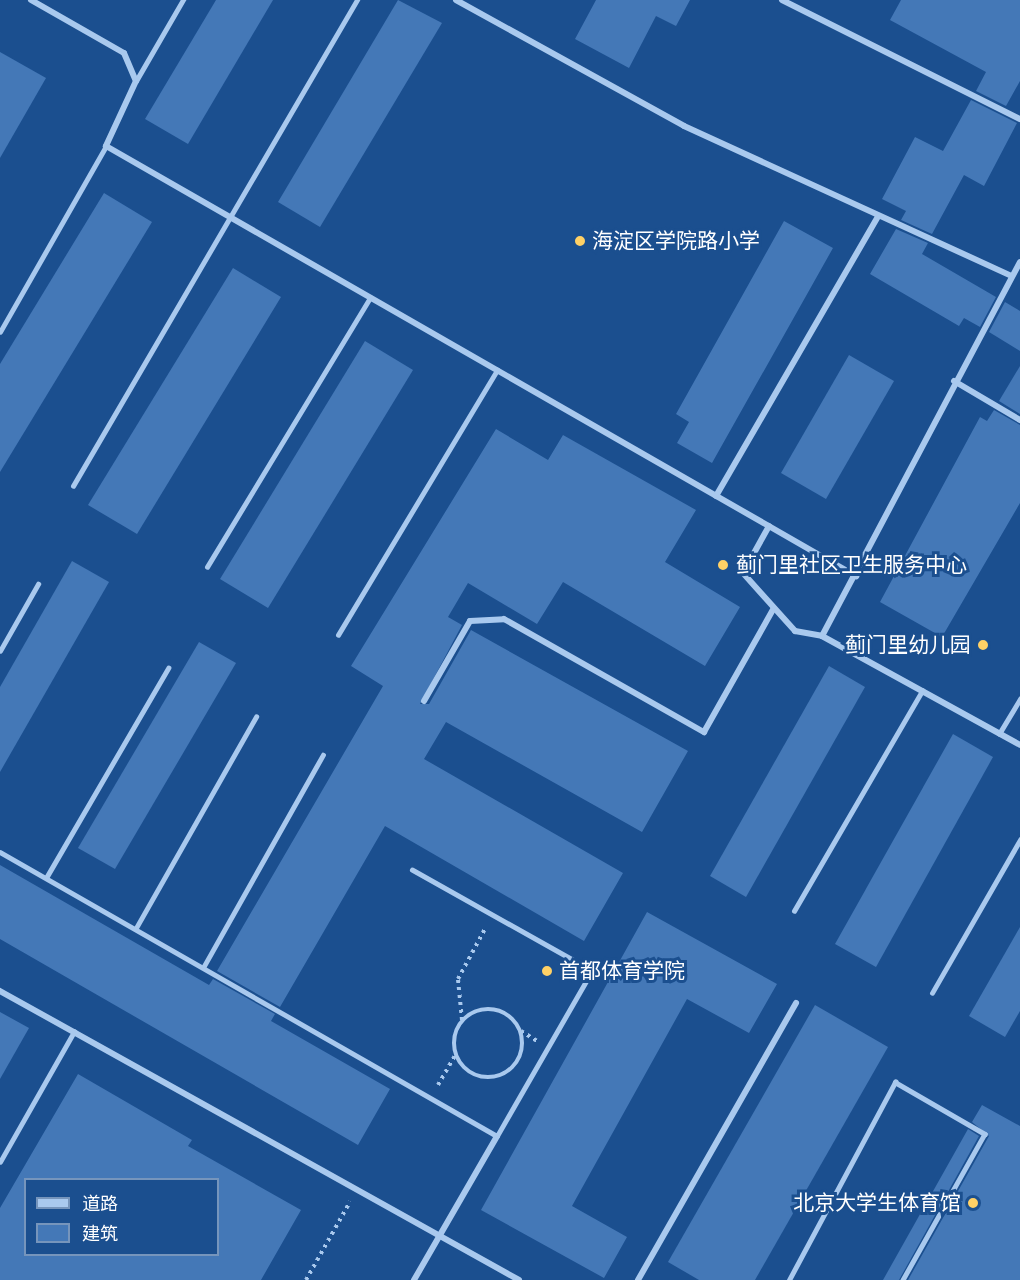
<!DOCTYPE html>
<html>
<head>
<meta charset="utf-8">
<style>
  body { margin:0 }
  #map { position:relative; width:1020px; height:1280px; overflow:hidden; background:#1b4f8f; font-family:"Source Sans 3","Noto Sans SC",sans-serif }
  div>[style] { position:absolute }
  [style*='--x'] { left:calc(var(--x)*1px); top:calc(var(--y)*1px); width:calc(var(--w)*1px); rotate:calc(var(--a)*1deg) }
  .building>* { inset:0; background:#4478b7 }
  .path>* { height:4px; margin-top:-2px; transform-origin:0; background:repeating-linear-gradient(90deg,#a9c9ee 0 3px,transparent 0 7.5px) }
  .path>.ring { margin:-2px; padding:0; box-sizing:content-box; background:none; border:4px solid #a9c9ee; border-radius:50% }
  .service>* { height:4.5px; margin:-2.25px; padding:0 2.25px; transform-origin:2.25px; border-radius:2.25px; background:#a9c9ee }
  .minor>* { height:6px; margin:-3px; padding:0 3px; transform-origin:3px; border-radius:3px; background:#a9c9ee }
  .dots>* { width:16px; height:16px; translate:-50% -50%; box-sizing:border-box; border:3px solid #1b4f8f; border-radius:50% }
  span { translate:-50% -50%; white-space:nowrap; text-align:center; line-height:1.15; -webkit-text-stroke:6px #1b4f8f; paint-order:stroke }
  .poi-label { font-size:21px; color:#fff }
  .left { translate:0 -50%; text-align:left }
  .right { translate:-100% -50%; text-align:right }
  .legend { position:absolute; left:24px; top:1178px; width:195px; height:78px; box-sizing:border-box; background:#1b4f8f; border:2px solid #7695bc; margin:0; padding:8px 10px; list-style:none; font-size:18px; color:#fff }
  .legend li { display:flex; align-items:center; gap:12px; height:30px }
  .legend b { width:30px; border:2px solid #7695bc }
</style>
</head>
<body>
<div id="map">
  <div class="building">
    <div style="clip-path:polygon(216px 0,273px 0,188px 144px,145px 119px)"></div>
    <div style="clip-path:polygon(398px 0,442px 23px,320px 227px,278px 202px)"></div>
    <div style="clip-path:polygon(596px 0,690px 0,676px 26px,656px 16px,629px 68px,575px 39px)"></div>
    <div style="clip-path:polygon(901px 0,1020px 0,1020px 81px,1006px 106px,976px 91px,986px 72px,890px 20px)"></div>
    <div style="clip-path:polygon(0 52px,46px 78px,0 158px)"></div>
    <div style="clip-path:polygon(971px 100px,1017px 123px,984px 186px,964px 175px,932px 234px,901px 220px,906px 211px,882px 199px,915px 137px,943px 151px)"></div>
    <div style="clip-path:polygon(104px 193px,152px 222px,0 472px,0 364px)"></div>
    <div style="clip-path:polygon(784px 221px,833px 248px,712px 463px,677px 443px,689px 422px,676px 414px)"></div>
    <div style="clip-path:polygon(896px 229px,928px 243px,922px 254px,996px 297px,980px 327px,964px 318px,959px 326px,870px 274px)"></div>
    <div style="clip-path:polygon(233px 268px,281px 297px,137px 534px,88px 505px)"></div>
    <div style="clip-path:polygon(1005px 302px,1020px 311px,1020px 351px,989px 332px)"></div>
    <div style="clip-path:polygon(365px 341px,413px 370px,268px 608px,220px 579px)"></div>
    <div style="clip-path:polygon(849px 355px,894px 381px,826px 499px,781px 473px)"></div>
    <div style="clip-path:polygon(1020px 366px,1020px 414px,999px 401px)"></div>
    <div style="clip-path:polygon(994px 410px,1020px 425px,1020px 503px,942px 637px,880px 602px,980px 417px,987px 421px)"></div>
    <div style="clip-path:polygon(496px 429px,548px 460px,563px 435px,696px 510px,665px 562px,740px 607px,705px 666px,563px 582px,537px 624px,468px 583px,448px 617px,462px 625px,420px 704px,429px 704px,471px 630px,688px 751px,642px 832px,446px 722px,424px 759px,623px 873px,584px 941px,385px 826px,280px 1007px,217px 971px,383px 686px,351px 666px)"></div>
    <div style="clip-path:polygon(72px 561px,109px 582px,0 772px,0 687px)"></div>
    <div style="clip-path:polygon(199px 642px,236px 663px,115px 869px,78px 848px)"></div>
    <div style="clip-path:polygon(829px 666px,865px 687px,746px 897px,710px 876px)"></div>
    <div style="clip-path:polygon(953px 734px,993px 757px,876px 967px,835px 944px)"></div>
    <div style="clip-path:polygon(0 865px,209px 985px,213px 979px,275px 1014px,271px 1021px,390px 1089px,358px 1145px,0 939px)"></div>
    <div style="clip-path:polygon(647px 912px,777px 984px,749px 1033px,687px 999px,572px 1206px,627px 1237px,604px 1278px,481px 1210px)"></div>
    <div style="clip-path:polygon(1020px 927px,1020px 1011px,1005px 1037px,969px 1016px)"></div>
    <div style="clip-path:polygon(815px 1005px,888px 1047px,755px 1280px,699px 1280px,668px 1262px)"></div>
    <div style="clip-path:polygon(0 1012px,29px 1028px,0 1079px)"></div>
    <div style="clip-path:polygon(evenodd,78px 1074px,192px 1140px,188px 1146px,301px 1210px,261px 1280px,0 1280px,0 1208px,78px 1074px,26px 1179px,218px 1179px,218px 1254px,26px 1254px,26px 1179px)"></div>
    <div style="clip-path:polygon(982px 1105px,1020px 1126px,1020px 1280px,908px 1280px,989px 1136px,972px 1122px)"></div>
    <div style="clip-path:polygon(968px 1129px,979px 1136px,899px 1280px,883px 1280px)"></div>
  </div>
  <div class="path">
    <div class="ring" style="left:454px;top:1009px;width:64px;height:64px"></div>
    <div style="--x:462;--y:1020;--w:41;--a:-95.6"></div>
    <div style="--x:458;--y:979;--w:59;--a:-61.7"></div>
    <div style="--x:521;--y:1031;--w:19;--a:32"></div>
    <div style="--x:438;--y:1085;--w:34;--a:-60"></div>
    <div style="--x:306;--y:1280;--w:90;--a:-60.6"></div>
  </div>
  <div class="service">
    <div style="--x:136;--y:81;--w:94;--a:-59.9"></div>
    <div style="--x:0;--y:332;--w:214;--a:-60.3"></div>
    <div style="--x:73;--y:486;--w:563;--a:-59.7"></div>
    <div style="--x:207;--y:567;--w:315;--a:-58.8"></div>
    <div style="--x:338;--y:635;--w:309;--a:-59"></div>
    <div style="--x:0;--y:651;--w:77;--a:-60.4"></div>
    <div style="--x:999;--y:734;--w:41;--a:-59"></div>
    <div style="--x:0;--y:852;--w:572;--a:29.74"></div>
    <div style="--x:497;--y:1136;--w:190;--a:-60.1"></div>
    <div style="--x:592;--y:971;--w:206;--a:-150.7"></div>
    <div style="--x:46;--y:878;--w:243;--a:-59.8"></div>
    <div style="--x:794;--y:911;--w:255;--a:-59.8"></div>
    <div style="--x:136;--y:928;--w:243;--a:-60.4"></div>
    <div style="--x:204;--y:966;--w:242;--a:-60.6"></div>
    <div style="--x:932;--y:993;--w:177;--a:-60.1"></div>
    <div style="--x:0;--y:1162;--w:150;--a:-60.4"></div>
    <div style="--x:789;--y:1280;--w:225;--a:-61.8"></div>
    <div style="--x:895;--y:1082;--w:104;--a:30"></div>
    <div style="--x:985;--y:1134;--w:167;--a:119.3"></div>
  </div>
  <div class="minor">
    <div style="--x:31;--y:0;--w:107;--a:29.7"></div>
    <div style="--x:124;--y:53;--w:30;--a:67"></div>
    <div style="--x:136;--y:81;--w:72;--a:114.8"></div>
    <div style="--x:106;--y:146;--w:865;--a:29.83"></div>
    <div style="--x:456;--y:0;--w:260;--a:28.9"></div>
    <div style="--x:684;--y:126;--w:360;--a:24.6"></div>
    <div style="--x:782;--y:0;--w:266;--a:26.6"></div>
    <div style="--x:954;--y:381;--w:77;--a:30.6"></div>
    <div style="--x:716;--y:496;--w:323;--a:-59.9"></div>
    <div style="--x:769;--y:526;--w:54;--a:119"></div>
    <div style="--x:743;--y:573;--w:78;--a:48.1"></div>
    <div style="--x:795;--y:631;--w:27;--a:10"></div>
    <div style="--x:822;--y:636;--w:226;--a:28.8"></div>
    <div style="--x:822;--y:636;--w:423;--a:-62.1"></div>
    <div style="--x:424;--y:701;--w:92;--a:-60.1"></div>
    <div style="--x:470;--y:621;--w:34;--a:-3"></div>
    <div style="--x:504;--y:619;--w:230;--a:29.5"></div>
    <div style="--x:704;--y:732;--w:142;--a:-60.6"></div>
    <div style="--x:0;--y:991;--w:594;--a:29.11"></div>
    <div style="--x:414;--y:1280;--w:166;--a:-60"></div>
    <div style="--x:638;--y:1280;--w:319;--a:-60.3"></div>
  </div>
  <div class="dots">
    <div style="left:580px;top:241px;background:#ffd166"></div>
    <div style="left:723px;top:565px;background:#ffd166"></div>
    <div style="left:983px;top:645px;background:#ffd166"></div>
    <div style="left:547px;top:971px;background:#ffd166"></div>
    <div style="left:973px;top:1203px;background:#ffd166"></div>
  </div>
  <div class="poi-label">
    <span class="left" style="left:592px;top:241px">海淀区学院路小学</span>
    <span class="left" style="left:736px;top:565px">蓟门里社区卫生服务中心</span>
    <span class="right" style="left:971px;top:645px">蓟门里幼儿园</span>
    <span class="left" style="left:559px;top:971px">首都体育学院</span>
    <span class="right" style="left:961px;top:1203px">北京大学生体育馆</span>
  </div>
  <ul class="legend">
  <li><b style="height:8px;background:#a9c9ee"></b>道路</li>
  <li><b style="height:16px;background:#4478b7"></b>建筑</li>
  </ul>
</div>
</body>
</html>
